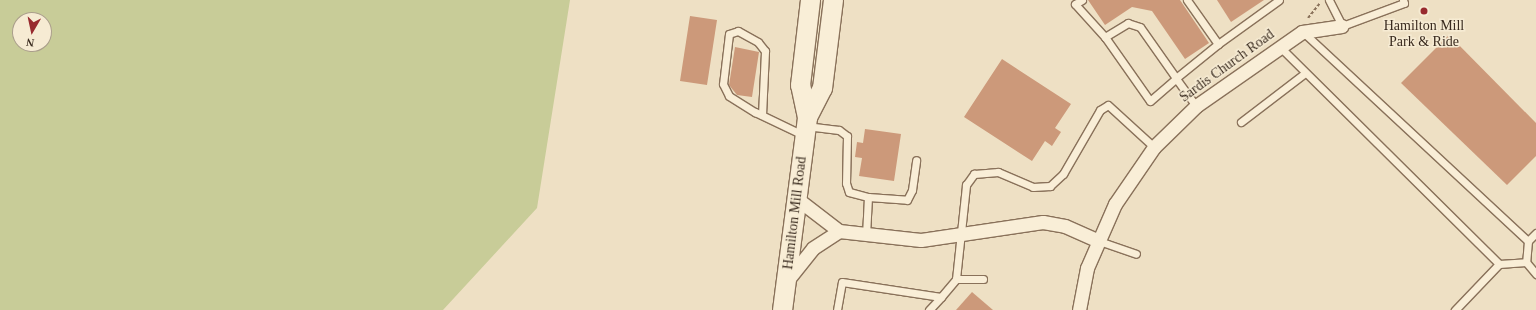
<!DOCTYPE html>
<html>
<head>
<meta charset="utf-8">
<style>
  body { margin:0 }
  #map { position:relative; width:1536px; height:310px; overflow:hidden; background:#eee0c4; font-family:"Times New Roman",serif }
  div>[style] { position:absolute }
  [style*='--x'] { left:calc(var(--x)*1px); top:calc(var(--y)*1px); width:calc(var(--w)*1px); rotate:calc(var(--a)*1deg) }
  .green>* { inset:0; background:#c8cc98 }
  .building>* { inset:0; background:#cc997a }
  .path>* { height:2px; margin-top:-1px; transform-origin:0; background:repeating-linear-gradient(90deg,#89715a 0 3px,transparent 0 5px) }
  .roads { filter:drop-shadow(1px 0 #89715a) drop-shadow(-1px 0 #89715a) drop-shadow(0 1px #89715a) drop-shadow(0 -1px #89715a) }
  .service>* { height:7px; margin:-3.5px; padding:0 3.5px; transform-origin:3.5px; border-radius:3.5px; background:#f9eed7 }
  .minor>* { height:13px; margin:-6.5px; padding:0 6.5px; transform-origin:6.5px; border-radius:6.5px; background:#f9eed7 }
  .secondary>* { height:19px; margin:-9.5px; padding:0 9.5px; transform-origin:9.5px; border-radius:9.5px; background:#f9eed7 }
  .dots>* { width:11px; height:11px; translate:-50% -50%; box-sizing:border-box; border:2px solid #f6ebd3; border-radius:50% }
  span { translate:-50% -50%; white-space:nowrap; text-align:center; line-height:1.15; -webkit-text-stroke:3px #f6ebd3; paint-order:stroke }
  .poi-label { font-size:14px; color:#392a1e }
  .street-label { font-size:14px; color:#392a1e }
  .north { position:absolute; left:12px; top:12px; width:40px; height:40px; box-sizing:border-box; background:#f6ebd3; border:1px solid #aa9e8b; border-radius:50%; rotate:189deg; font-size:11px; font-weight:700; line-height:16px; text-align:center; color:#392a1e }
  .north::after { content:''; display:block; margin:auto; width:14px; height:18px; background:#982a2e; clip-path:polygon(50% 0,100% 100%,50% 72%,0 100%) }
</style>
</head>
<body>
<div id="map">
  <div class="green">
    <div style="clip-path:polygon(evenodd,0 0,570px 0,537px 208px,443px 310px,0 310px,0 0,20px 20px,44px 20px,44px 44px,20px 44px,20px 20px)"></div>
  </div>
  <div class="building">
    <div style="clip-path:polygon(1088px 0,1180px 0,1209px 43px,1185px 59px,1152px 11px,1132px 7px,1105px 25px)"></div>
    <div style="clip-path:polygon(1217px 0,1264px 0,1231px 22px)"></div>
    <div style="clip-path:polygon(690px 16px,717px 20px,707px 85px,680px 81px)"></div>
    <div style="clip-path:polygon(1449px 35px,1536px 123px,1536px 156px,1507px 185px,1401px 83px)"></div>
    <div style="clip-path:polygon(735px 47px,759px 52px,752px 97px,737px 95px,729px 85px)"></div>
    <div style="clip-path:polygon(1002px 59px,1071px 104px,1055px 128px,1061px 132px,1052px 146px,1045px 141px,1032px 161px,964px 117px)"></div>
    <div style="clip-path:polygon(865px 129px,901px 134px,894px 181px,859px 176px,862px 158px,855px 157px,857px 142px,863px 143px)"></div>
    <div style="clip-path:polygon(972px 292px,993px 310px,956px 310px)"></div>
  </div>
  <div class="path">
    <div style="--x:1308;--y:18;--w:19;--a:-51"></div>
  </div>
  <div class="roads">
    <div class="service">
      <div style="--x:1082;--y:0;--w:8;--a:150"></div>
      <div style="--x:1075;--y:4;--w:45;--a:47.7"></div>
      <div style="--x:1187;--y:0;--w:54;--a:54.8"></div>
      <div style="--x:1329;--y:0;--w:29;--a:63"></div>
      <div style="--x:1342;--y:26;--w:66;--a:-20.4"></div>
      <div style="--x:1404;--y:3;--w:3;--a:-108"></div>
      <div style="--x:1303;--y:32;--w:307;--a:42.9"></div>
      <div style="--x:1280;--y:47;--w:308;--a:44.7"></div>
      <div style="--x:1499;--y:264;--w:64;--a:133.7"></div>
      <div style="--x:1196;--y:106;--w:34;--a:-126"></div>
      <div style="--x:1176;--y:78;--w:62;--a:-125.2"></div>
      <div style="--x:1140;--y:27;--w:13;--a:-162"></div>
      <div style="--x:1128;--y:23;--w:27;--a:149"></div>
      <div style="--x:1105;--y:37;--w:78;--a:54.9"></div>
      <div style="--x:1150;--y:101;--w:35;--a:-41"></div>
      <div style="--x:1176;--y:78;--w:54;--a:-39"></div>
      <div style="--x:1218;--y:44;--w:75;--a:-35.8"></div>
      <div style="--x:762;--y:115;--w:64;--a:-87.3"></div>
      <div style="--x:765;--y:51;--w:11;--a:-128"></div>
      <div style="--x:758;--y:42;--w:23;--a:-151"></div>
      <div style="--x:738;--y:31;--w:9;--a:162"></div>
      <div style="--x:729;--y:34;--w:50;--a:96.8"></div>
      <div style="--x:723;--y:84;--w:13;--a:63"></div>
      <div style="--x:729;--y:96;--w:31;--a:32"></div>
      <div style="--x:755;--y:112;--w:53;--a:25.6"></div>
      <div style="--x:1241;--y:122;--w:81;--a:-37.4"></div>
      <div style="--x:806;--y:126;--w:33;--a:7"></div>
      <div style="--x:839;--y:130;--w:10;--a:37"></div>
      <div style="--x:847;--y:136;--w:47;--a:91.2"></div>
      <div style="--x:846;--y:183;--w:9;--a:72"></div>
      <div style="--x:849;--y:192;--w:20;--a:15"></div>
      <div style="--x:868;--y:197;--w:37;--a:93"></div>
      <div style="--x:868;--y:197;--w:39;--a:4"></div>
      <div style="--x:907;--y:200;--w:11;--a:-63"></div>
      <div style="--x:912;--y:190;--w:30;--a:-82"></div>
      <div style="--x:1536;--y:233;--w:11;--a:135"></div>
      <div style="--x:1528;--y:241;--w:21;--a:95"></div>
      <div style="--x:1526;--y:262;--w:16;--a:50"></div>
      <div style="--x:1099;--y:241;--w:39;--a:19"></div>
      <div style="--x:1499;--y:264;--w:27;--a:-4"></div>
      <div style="--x:956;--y:279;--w:27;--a:0"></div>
      <div style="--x:837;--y:310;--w:28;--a:-80"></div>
      <div style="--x:842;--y:282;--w:100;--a:8.6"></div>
      <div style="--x:941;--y:297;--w:23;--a:-50"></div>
      <div style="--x:956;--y:279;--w:95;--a:-83.9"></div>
      <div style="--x:966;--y:185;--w:14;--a:-54"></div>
      <div style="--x:974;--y:174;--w:24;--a:-5"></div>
      <div style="--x:998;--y:172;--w:38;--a:23"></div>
      <div style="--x:1033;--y:187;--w:17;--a:-3"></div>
      <div style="--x:1050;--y:186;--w:18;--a:-43"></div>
      <div style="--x:1063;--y:174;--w:74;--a:-60"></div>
      <div style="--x:1100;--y:110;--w:9;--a:-32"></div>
      <div style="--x:1108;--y:105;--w:62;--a:42.4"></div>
      <div style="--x:929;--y:310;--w:18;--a:-47"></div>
    </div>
    <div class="minor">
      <div style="--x:796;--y:198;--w:54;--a:37.5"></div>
      <div style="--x:839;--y:231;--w:82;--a:6.3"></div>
      <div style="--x:921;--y:240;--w:123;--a:-8.4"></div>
      <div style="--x:1043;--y:222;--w:22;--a:10"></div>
      <div style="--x:1065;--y:226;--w:37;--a:24"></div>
      <div style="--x:786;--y:282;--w:43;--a:-51.5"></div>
      <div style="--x:813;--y:248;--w:31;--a:-33"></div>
      <div style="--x:1079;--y:310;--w:43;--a:-79.2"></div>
      <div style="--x:1087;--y:268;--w:70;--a:-66.4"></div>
      <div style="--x:1115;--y:204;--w:69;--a:-55.6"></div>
      <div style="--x:1154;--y:147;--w:59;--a:-44.3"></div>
      <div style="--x:1196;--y:106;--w:129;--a:-34.9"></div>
      <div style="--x:1302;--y:32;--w:40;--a:-8.5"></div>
    </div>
    <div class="secondary">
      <div style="--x:807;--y:117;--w:33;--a:-102"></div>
      <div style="--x:800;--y:85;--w:86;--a:-83.3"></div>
      <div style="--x:782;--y:310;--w:195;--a:-82.6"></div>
      <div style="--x:807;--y:117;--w:33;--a:-63"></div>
      <div style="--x:822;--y:88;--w:89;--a:-82.9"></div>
    </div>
  </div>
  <div class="dots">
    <div style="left:1424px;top:11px;background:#982a2e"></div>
  </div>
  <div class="poi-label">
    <span style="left:1424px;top:34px">Hamilton Mill<br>Park &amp; Ride</span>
  </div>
  <div class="street-label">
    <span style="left:1227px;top:66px;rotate:-36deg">Sardis Church Road</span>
    <span style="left:795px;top:213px;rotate:-83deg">Hamilton Mill Road</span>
  </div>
  <div class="north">N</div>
</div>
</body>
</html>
